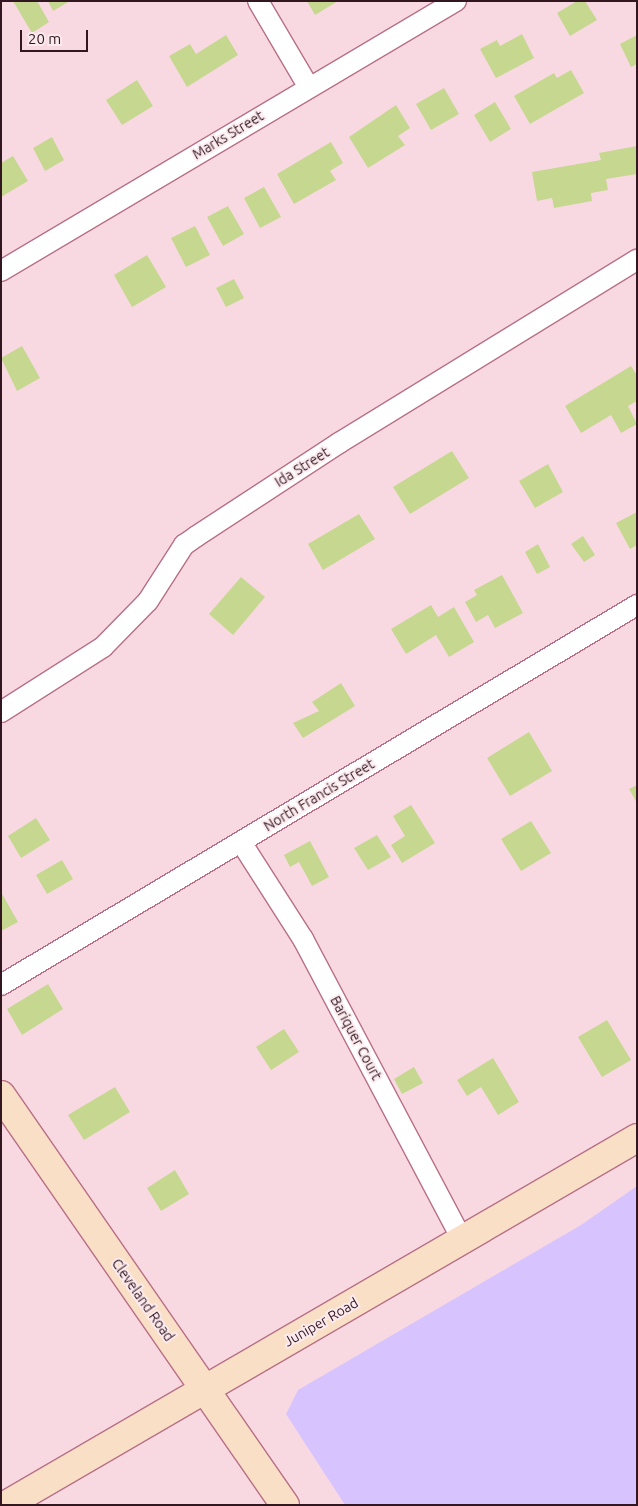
<!DOCTYPE html>
<html>
<head>
<meta charset="utf-8">
<style>
  body { margin:0 }
  #map { position:relative; width:638px; height:1506px; overflow:hidden; background:#f9d9e1; font-family:Ubuntu,sans-serif }
  div>[style] { position:absolute }
  [style*='--x'] { left:calc(var(--x)*1px); top:calc(var(--y)*1px); width:calc(var(--w)*1px); rotate:calc(var(--a)*1deg) }
  .green>* { inset:0; background:#d7c4fe }
  .building>* { inset:0; background:#c6d790 }
  .roads { filter:drop-shadow(1px 0 #b77087) drop-shadow(-1px 0 #b77087) drop-shadow(0 1px #b77087) drop-shadow(0 -1px #b77087) }
  .street>* { height:20px; margin:-10px; padding:0 10px; transform-origin:10px; border-radius:10px; background:#fff }
  .secondary>* { height:28px; margin:-14px; padding:0 14px; transform-origin:14px; border-radius:14px; background:#fadfc7 }
  span { translate:-50% -50%; white-space:nowrap; text-align:center; line-height:1.15; -webkit-text-stroke:4px #fbebef; paint-order:stroke }
  .street-label { font-size:14px; color:#321620 }
  .frame { position:absolute; inset:0; border:2px solid #321620; pointer-events:none }
  .scale { position:absolute; left:20px; top:30px; width:68px; height:22px; box-sizing:border-box; border:2px solid #321620; border-top:0; padding-left:6px; font-size:15px; line-height:18px; white-space:nowrap; color:#321620; -webkit-text-stroke:4px #fbebef; paint-order:stroke }
</style>
</head>
<body>
<div id="map">
  <div class="green">
    <div style="clip-path:polygon(637px 1186px,637px 1505px,345px 1505px,286px 1414px,298px 1390px,581px 1225px)"></div>
  </div>
  <div class="building">
    <div style="clip-path:polygon(13px 1px,37px 1px,49px 22px,32px 33px)"></div>
    <div style="clip-path:polygon(48px 1px,70px 1px,53px 11px)"></div>
    <div style="clip-path:polygon(307px 1px,338px 1px,315px 15px)"></div>
    <div style="clip-path:polygon(577px 1px,585px 1px,597px 20px,570px 36px,557px 13px)"></div>
    <div style="clip-path:polygon(522px 34px,534px 58px,496px 78px,480px 49px,497px 40px,500px 46px)"></div>
    <div style="clip-path:polygon(226px 35px,238px 55px,187px 87px,169px 56px,190px 44px,196px 54px)"></div>
    <div style="clip-path:polygon(637px 35px,637px 64px,631px 67px,620px 44px)"></div>
    <div style="clip-path:polygon(571px 70px,584px 93px,530px 124px,514px 96px,554px 73px,557px 78px)"></div>
    <div style="clip-path:polygon(137px 80px,153px 106px,122px 125px,106px 100px)"></div>
    <div style="clip-path:polygon(444px 88px,459px 114px,431px 130px,416px 104px)"></div>
    <div style="clip-path:polygon(495px 102px,511px 129px,490px 142px,474px 115px)"></div>
    <div style="clip-path:polygon(396px 105px,410px 128px,398px 136px,405px 145px,368px 168px,349px 137px)"></div>
    <div style="clip-path:polygon(52px 137px,64px 160px,45px 171px,33px 148px)"></div>
    <div style="clip-path:polygon(331px 142px,343px 163px,330px 171px,336px 180px,294px 204px,277px 174px)"></div>
    <div style="clip-path:polygon(637px 146px,637px 174px,606px 179px,608px 190px,591px 193px,592px 201px,554px 208px,552px 198px,537px 201px,532px 172px,601px 160px,599px 153px)"></div>
    <div style="clip-path:polygon(13px 156px,28px 181px,1px 197px,1px 163px)"></div>
    <div style="clip-path:polygon(264px 187px,281px 217px,260px 228px,244px 198px)"></div>
    <div style="clip-path:polygon(228px 206px,244px 234px,223px 246px,207px 217px)"></div>
    <div style="clip-path:polygon(195px 226px,210px 255px,186px 267px,171px 238px)"></div>
    <div style="clip-path:polygon(147px 255px,166px 287px,132px 307px,114px 275px)"></div>
    <div style="clip-path:polygon(234px 279px,244px 298px,226px 307px,216px 288px)"></div>
    <div style="clip-path:polygon(22px 346px,40px 378px,17px 391px,1px 358px)"></div>
    <div style="clip-path:polygon(631px 366px,637px 375px,637px 401px,628px 406px,637px 424px,621px 433px,611px 415px,581px 433px,565px 406px)"></div>
    <div style="clip-path:polygon(452px 451px,469px 478px,410px 514px,393px 487px)"></div>
    <div style="clip-path:polygon(548px 464px,563px 492px,535px 508px,519px 481px)"></div>
    <div style="clip-path:polygon(637px 512px,637px 545px,630px 549px,616px 523px)"></div>
    <div style="clip-path:polygon(359px 514px,375px 539px,323px 570px,308px 544px)"></div>
    <div style="clip-path:polygon(583px 536px,595px 555px,584px 562px,571px 544px)"></div>
    <div style="clip-path:polygon(538px 544px,550px 567px,537px 574px,525px 552px)"></div>
    <div style="clip-path:polygon(502px 575px,523px 613px,495px 628px,488px 615px,476px 622px,465px 602px,477px 595px,474px 590px)"></div>
    <div style="clip-path:polygon(241px 577px,265px 597px,233px 635px,209px 614px)"></div>
    <div style="clip-path:polygon(431px 605px,438px 617px,454px 607px,474px 642px,449px 657px,436px 635px,406px 654px,391px 629px)"></div>
    <div style="clip-path:polygon(341px 683px,355px 706px,303px 738px,293px 723px,319px 711px,312px 702px)"></div>
    <div style="clip-path:polygon(529px 732px,552px 771px,510px 796px,487px 758px)"></div>
    <div style="clip-path:polygon(637px 785px,637px 803px,629px 789px)"></div>
    <div style="clip-path:polygon(411px 805px,435px 843px,402px 863px,391px 845px,405px 836px,393px 816px)"></div>
    <div style="clip-path:polygon(36px 818px,50px 840px,21px 858px,8px 836px)"></div>
    <div style="clip-path:polygon(531px 821px,551px 853px,521px 871px,501px 839px)"></div>
    <div style="clip-path:polygon(377px 835px,391px 857px,368px 870px,354px 848px)"></div>
    <div style="clip-path:polygon(310px 841px,329px 877px,312px 886px,299px 862px,290px 867px,284px 855px)"></div>
    <div style="clip-path:polygon(62px 860px,73px 879px,47px 894px,36px 875px)"></div>
    <div style="clip-path:polygon(1px 892px,18px 922px,1px 931px)"></div>
    <div style="clip-path:polygon(48px 984px,63px 1009px,22px 1035px,7px 1009px)"></div>
    <div style="clip-path:polygon(607px 1020px,631px 1060px,602px 1077px,578px 1037px)"></div>
    <div style="clip-path:polygon(284px 1029px,299px 1052px,271px 1070px,256px 1047px)"></div>
    <div style="clip-path:polygon(493px 1058px,519px 1102px,498px 1115px,481px 1087px,467px 1096px,457px 1080px)"></div>
    <div style="clip-path:polygon(414px 1067px,423px 1083px,402px 1094px,394px 1079px)"></div>
    <div style="clip-path:polygon(115px 1087px,130px 1112px,84px 1140px,68px 1115px)"></div>
    <div style="clip-path:polygon(175px 1170px,189px 1194px,161px 1211px,147px 1188px)"></div>
  </div>
  <div class="roads">
    <div class="street">
      <div style="--x:258;--y:1;--w:99;--a:59.5"></div>
      <div style="--x:1;--y:271;--w:529;--a:-30.69"></div>
      <div style="--x:1;--y:712;--w:121;--a:-32.5"></div>
      <div style="--x:103;--y:647;--w:64;--a:-45.6"></div>
      <div style="--x:148;--y:601;--w:67;--a:-57.3"></div>
      <div style="--x:184;--y:545;--w:16;--a:-35"></div>
      <div style="--x:197;--y:536;--w:170;--a:-33.2"></div>
      <div style="--x:339;--y:443;--w:350;--a:-31.6"></div>
      <div style="--x:241;--y:842;--w:115;--a:57.4"></div>
      <div style="--x:303;--y:939;--w:340;--a:62.1"></div>
      <div style="--x:1;--y:985;--w:741;--a:-30.86"></div>
    </div>
    <div class="secondary">
      <div style="--x:1;--y:1095;--w:499;--a:55.3"></div>
      <div style="--x:6;--y:1505;--w:730;--a:-30.18"></div>
    </div>
  </div>
  <div class="street-label">
    <span style="left:228px;top:135px;rotate:-31deg">Marks Street</span>
    <span style="left:302px;top:467px;rotate:-32deg">Ida Street</span>
    <span style="left:319px;top:795px;rotate:-31deg">North Francis Street</span>
    <span style="left:356px;top:1038px;rotate:62deg">Bariquer Court</span>
    <span style="left:143px;top:1300px;rotate:55deg">Cleveland Road</span>
    <span style="left:321px;top:1322px;rotate:-30deg">Juniper Road</span>
  </div>
  <div class="frame"></div>
  <div class="scale">20 m</div>
</div>
</body>
</html>
